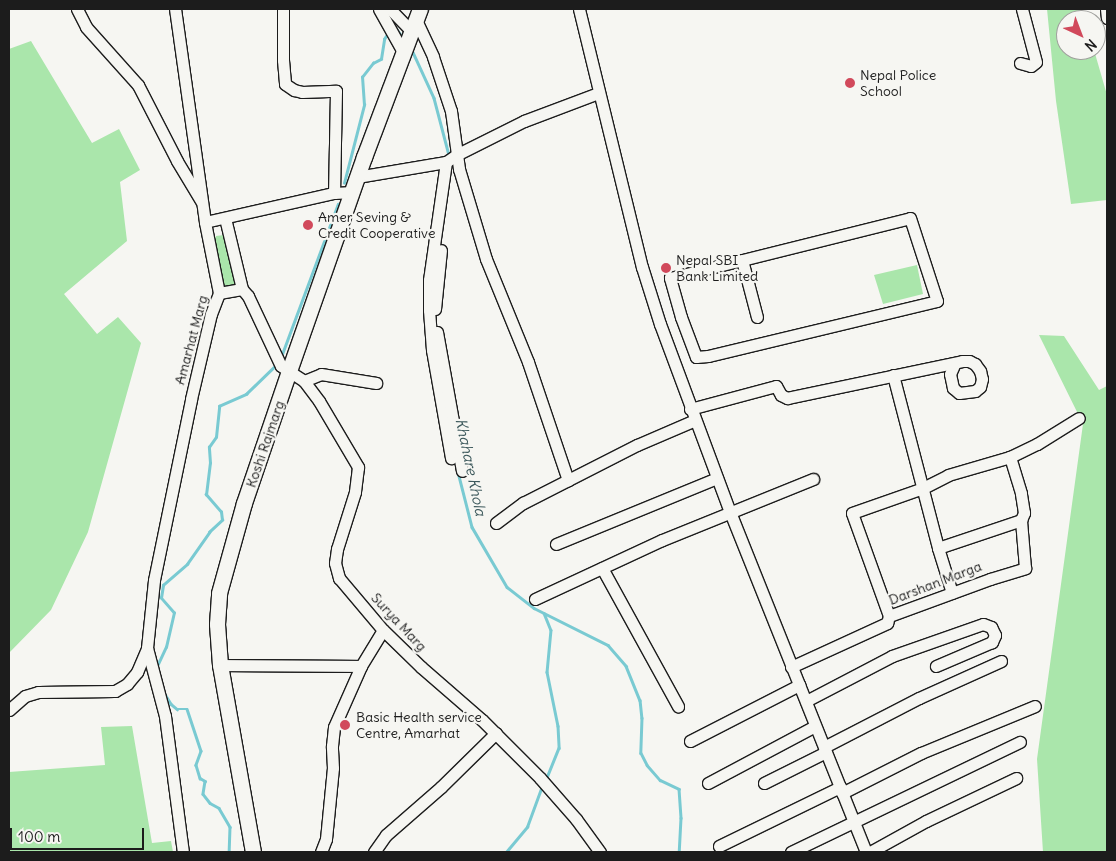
<!DOCTYPE html>
<html>
<head>
<meta charset="utf-8">
<style>
  body { margin:0 }
  #map { position:relative; width:1116px; height:861px; overflow:hidden; background:#f6f6f2; font-family:Delius,sans-serif }
  div>[style] { position:absolute }
  [style*='--x'] { left:calc(var(--x)*1px); top:calc(var(--y)*1px); width:calc(var(--w)*1px); rotate:calc(var(--a)*1deg) }
  .green>* { inset:0; background:#aae6ab }
  .stream>* { height:2.5px; margin:-1.25px; padding:0 1.25px; transform-origin:1.25px; border-radius:1.25px; background:#79cad2 }
  .roads { filter:drop-shadow(1px 0 #1c1c1c) drop-shadow(-1px 0 #1c1c1c) drop-shadow(0 1px #1c1c1c) drop-shadow(0 -1px #1c1c1c) }
  .minor>* { height:11px; margin:-5.5px; padding:0 5.5px; transform-origin:5.5px; border-radius:5.5px; background:#f6f6f2 }
  .major>* { height:15px; margin:-7.5px; padding:0 7.5px; transform-origin:7.5px; border-radius:7.5px; background:#f6f6f2 }
  .dots>* { width:14px; height:14px; translate:-50% -50%; box-sizing:border-box; border:2px solid #f6f6f2; border-radius:50% }
  span { translate:-50% -50%; white-space:nowrap; text-align:center; line-height:1.15; -webkit-text-stroke:4.5px #f6f6f2; paint-order:stroke }
  .poi-label { font-size:14px; color:#1c1c1c }
  .left { translate:0 -50%; text-align:left }
  .street-label { font-size:14px; color:#1c1c1c }
  .water-label { font-size:15px; color:#3d595c; font-style:italic }
  .frame { position:absolute; inset:0; border:10px solid #1c1c1c; pointer-events:none }
  .north { position:absolute; left:1056px; top:10px; width:50px; height:50px; box-sizing:border-box; background:#f6f6f2; border:1px solid #9f9f9c; border-radius:50%; rotate:137deg; font-size:14px; font-weight:700; line-height:20px; text-align:center; color:#1c1c1c }
  .north::after { content:''; display:block; margin:auto; width:18px; height:22px; background:#d1495b; clip-path:polygon(50% 0,100% 100%,50% 72%,0 100%) }
  .scale { position:absolute; left:10px; top:828px; width:134px; height:22px; box-sizing:border-box; border:2px solid #1c1c1c; border-top:0; padding-left:6px; font-size:15px; line-height:18px; white-space:nowrap; color:#1c1c1c; -webkit-text-stroke:4px #f6f6f2; paint-order:stroke }
</style>
</head>
<body>
<div id="map">
  <div class="green">
    <div style="clip-path:polygon(1047px 9px,1079px 9px,1083px 20px,1066px 20px,1066px 50px,1094px 50px,1107px 95px,1107px 200px,1071px 204px,1056px 101px)"></div>
    <div style="clip-path:polygon(31px 41px,92px 143px,119px 129px,140px 170px,120px 182px,127px 241px,64px 294px,97px 334px,118px 317px,141px 343px,88px 532px,51px 610px,9px 653px,9px 49px)"></div>
    <div style="clip-path:polygon(224px 235px,235px 285px,223px 290px,213px 242px,216px 236px)"></div>
    <div style="clip-path:polygon(917px 265px,923px 294px,883px 304px,874px 275px)"></div>
    <div style="clip-path:polygon(1039px 335px,1064px 336px,1099px 390px,1107px 386px,1107px 852px,1043px 852px,1037px 759px,1083px 424px)"></div>
    <div style="clip-path:polygon(132px 726px,152px 843px,171px 841px,173px 852px,9px 852px,9px 772px,105px 765px,101px 727px)"></div>
  </div>
  <div class="stream">
    <div style="--x:396;--y:28;--w:12;--a:55"></div>
    <div style="--x:412;--y:50;--w:53;--a:65.4"></div>
    <div style="--x:434;--y:98;--w:59;--a:75.3"></div>
    <div style="--x:344;--y:183;--w:81;--a:-75.6"></div>
    <div style="--x:364;--y:105;--w:28;--a:-94"></div>
    <div style="--x:362;--y:77;--w:18;--a:-52"></div>
    <div style="--x:373;--y:63;--w:9;--a:-27"></div>
    <div style="--x:381;--y:59;--w:20;--a:-81"></div>
    <div style="--x:384;--y:39;--w:7;--a:-56"></div>
    <div style="--x:281;--y:357;--w:163;--a:-69.6"></div>
    <div style="--x:458;--y:472;--w:57;--a:75.7"></div>
    <div style="--x:472;--y:527;--w:69;--a:59.7"></div>
    <div style="--x:507;--y:587;--w:34;--a:38"></div>
    <div style="--x:534;--y:608;--w:83;--a:26.6"></div>
    <div style="--x:608;--y:645;--w:28;--a:49"></div>
    <div style="--x:626;--y:666;--w:37;--a:68"></div>
    <div style="--x:640;--y:700;--w:18;--a:84"></div>
    <div style="--x:642;--y:718;--w:35;--a:92"></div>
    <div style="--x:641;--y:753;--w:13;--a:63"></div>
    <div style="--x:647;--y:765;--w:20;--a:49"></div>
    <div style="--x:660;--y:780;--w:21;--a:25"></div>
    <div style="--x:679;--y:789;--w:29;--a:86"></div>
    <div style="--x:681;--y:818;--w:34;--a:93"></div>
    <div style="--x:544;--y:613;--w:18;--a:68"></div>
    <div style="--x:551;--y:630;--w:42;--a:95.4"></div>
    <div style="--x:547;--y:672;--w:55;--a:78.5"></div>
    <div style="--x:558;--y:726;--w:22;--a:87"></div>
    <div style="--x:559;--y:748;--w:35;--a:112"></div>
    <div style="--x:157;--y:666;--w:21;--a:-65"></div>
    <div style="--x:166;--y:647;--w:35;--a:-77"></div>
    <div style="--x:174;--y:613;--w:20;--a:-131"></div>
    <div style="--x:161;--y:598;--w:13;--a:-81"></div>
    <div style="--x:163;--y:585;--w:32;--a:-41"></div>
    <div style="--x:187;--y:564;--w:39;--a:-55"></div>
    <div style="--x:209;--y:532;--w:18;--a:-43"></div>
    <div style="--x:222;--y:520;--w:8;--a:-97"></div>
    <div style="--x:221;--y:512;--w:23;--a:-131"></div>
    <div style="--x:206;--y:495;--w:32;--a:-83"></div>
    <div style="--x:210;--y:463;--w:16;--a:-94"></div>
    <div style="--x:209;--y:447;--w:12;--a:-55"></div>
    <div style="--x:216;--y:437;--w:31;--a:-84"></div>
    <div style="--x:219;--y:406;--w:30;--a:-24"></div>
    <div style="--x:246;--y:394;--w:43;--a:-44.1"></div>
    <div style="--x:163;--y:691;--w:15;--a:58"></div>
    <div style="--x:171;--y:704;--w:8;--a:40"></div>
    <div style="--x:177;--y:709;--w:10;--a:0"></div>
    <div style="--x:187;--y:709;--w:44;--a:71.6"></div>
    <div style="--x:201;--y:751;--w:15;--a:110"></div>
    <div style="--x:196;--y:765;--w:14;--a:73"></div>
    <div style="--x:200;--y:778;--w:6;--a:31"></div>
    <div style="--x:205;--y:781;--w:13;--a:99"></div>
    <div style="--x:203;--y:794;--w:11;--a:52"></div>
    <div style="--x:210;--y:803;--w:10;--a:29"></div>
    <div style="--x:219;--y:808;--w:22;--a:60"></div>
    <div style="--x:230;--y:827;--w:25;--a:92"></div>
    <div style="--x:506;--y:852;--w:33;--a:-50"></div>
    <div style="--x:527;--y:827;--w:44;--a:-69.9"></div>
  </div>
  <div class="roads">
    <div class="minor">
      <div style="--x:77;--y:9;--w:20;--a:63"></div>
      <div style="--x:86;--y:27;--w:78;--a:48.1"></div>
      <div style="--x:138;--y:85;--w:85;--a:62.8"></div>
      <div style="--x:177;--y:161;--w:47;--a:59"></div>
      <div style="--x:283;--y:9;--w:51;--a:90"></div>
      <div style="--x:283;--y:60;--w:24;--a:85"></div>
      <div style="--x:285;--y:84;--w:11;--a:34"></div>
      <div style="--x:294;--y:90;--w:8;--a:14"></div>
      <div style="--x:302;--y:92;--w:34;--a:-2"></div>
      <div style="--x:336;--y:91;--w:102;--a:91.1"></div>
      <div style="--x:379;--y:9;--w:49;--a:60.8"></div>
      <div style="--x:390;--y:9;--w:32;--a:46"></div>
      <div style="--x:579;--y:9;--w:266;--a:76.3"></div>
      <div style="--x:642;--y:267;--w:60;--a:72.5"></div>
      <div style="--x:660;--y:324;--w:201;--a:69.6"></div>
      <div style="--x:730;--y:512;--w:366;--a:68.2"></div>
      <div style="--x:1106;--y:9;--w:9;--a:84"></div>
      <div style="--x:417;--y:22;--w:38;--a:65"></div>
      <div style="--x:433;--y:57;--w:57;--a:71.6"></div>
      <div style="--x:451;--y:111;--w:59;--a:82.1"></div>
      <div style="--x:459;--y:169;--w:94;--a:73.3"></div>
      <div style="--x:486;--y:259;--w:111;--a:67.8"></div>
      <div style="--x:528;--y:362;--w:125;--a:71.3"></div>
      <div style="--x:1020;--y:63;--w:11;--a:15"></div>
      <div style="--x:1031;--y:66;--w:6;--a:-39"></div>
      <div style="--x:1036;--y:62;--w:55;--a:-104.8"></div>
      <div style="--x:446;--y:162;--w:119;--a:98.2"></div>
      <div style="--x:429;--y:280;--w:30;--a:90"></div>
      <div style="--x:429;--y:310;--w:40;--a:85.7"></div>
      <div style="--x:432;--y:350;--w:110;--a:80"></div>
      <div style="--x:357;--y:177;--w:90;--a:-9.6"></div>
      <div style="--x:446;--y:162;--w:14;--a:-34"></div>
      <div style="--x:458;--y:154;--w:74;--a:-26.6"></div>
      <div style="--x:524;--y:121;--w:79;--a:-20.7"></div>
      <div style="--x:225;--y:218;--w:73;--a:76.5"></div>
      <div style="--x:910;--y:218;--w:87;--a:72"></div>
      <div style="--x:937;--y:301;--w:236;--a:166.5"></div>
      <div style="--x:708;--y:356;--w:12;--a:175"></div>
      <div style="--x:696;--y:357;--w:43;--a:-110.6"></div>
      <div style="--x:681;--y:317;--w:41;--a:-105.8"></div>
      <div style="--x:670;--y:278;--w:247;--a:-14"></div>
      <div style="--x:205;--y:222;--w:132;--a:-12.7"></div>
      <div style="--x:334;--y:193;--w:18;--a:-3"></div>
      <div style="--x:742;--y:260;--w:59;--a:75.3"></div>
      <div style="--x:219;--y:293;--w:23;--a:-10"></div>
      <div style="--x:242;--y:289;--w:9;--a:49"></div>
      <div style="--x:248;--y:296;--w:77;--a:64.8"></div>
      <div style="--x:281;--y:366;--w:27;--a:33"></div>
      <div style="--x:304;--y:381;--w:25;--a:53"></div>
      <div style="--x:319;--y:401;--w:77;--a:59.4"></div>
      <div style="--x:358;--y:467;--w:25;--a:97"></div>
      <div style="--x:355;--y:492;--w:60;--a:107.5"></div>
      <div style="--x:337;--y:549;--w:14;--a:98"></div>
      <div style="--x:335;--y:563;--w:16;--a:75"></div>
      <div style="--x:339;--y:578;--w:68;--a:49.8"></div>
      <div style="--x:383;--y:630;--w:53;--a:44.2"></div>
      <div style="--x:421;--y:667;--w:81;--a:41"></div>
      <div style="--x:482;--y:720;--w:82;--a:45"></div>
      <div style="--x:540;--y:778;--w:55;--a:48.7"></div>
      <div style="--x:576;--y:819;--w:41;--a:54"></div>
      <div style="--x:435;--y:309;--w:59;--a:-84.2"></div>
      <div style="--x:437;--y:332;--w:141;--a:79.8"></div>
      <div style="--x:893;--y:375;--w:179;--a:75.4"></div>
      <div style="--x:938;--y:548;--w:47;--a:72.7"></div>
      <div style="--x:304;--y:381;--w:18;--a:-22"></div>
      <div style="--x:321;--y:374;--w:56;--a:9.3"></div>
      <div style="--x:690;--y:409;--w:89;--a:-15"></div>
      <div style="--x:776;--y:386;--w:10;--a:61"></div>
      <div style="--x:781;--y:395;--w:7;--a:27"></div>
      <div style="--x:787;--y:398;--w:179;--a:-11.9"></div>
      <div style="--x:962;--y:361;--w:7;--a:0"></div>
      <div style="--x:969;--y:361;--w:7;--a:27"></div>
      <div style="--x:975;--y:364;--w:9;--a:54"></div>
      <div style="--x:980;--y:371;--w:8;--a:76"></div>
      <div style="--x:982;--y:379;--w:8;--a:104"></div>
      <div style="--x:980;--y:387;--w:6;--a:141"></div>
      <div style="--x:975;--y:391;--w:16;--a:173"></div>
      <div style="--x:959;--y:393;--w:8;--a:-140"></div>
      <div style="--x:953;--y:388;--w:14;--a:-102"></div>
      <div style="--x:950;--y:374;--w:12;--a:-66"></div>
      <div style="--x:496;--y:523;--w:34;--a:-37"></div>
      <div style="--x:523;--y:503;--w:128;--a:-27"></div>
      <div style="--x:637;--y:445;--w:63;--a:-23.3"></div>
      <div style="--x:556;--y:544;--w:174;--a:-22.3"></div>
      <div style="--x:938;--y:548;--w:88;--a:-18.6"></div>
      <div style="--x:1021;--y:520;--w:8;--a:-67"></div>
      <div style="--x:1024;--y:513;--w:20;--a:-99"></div>
      <div style="--x:1021;--y:493;--w:38;--a:-107"></div>
      <div style="--x:602;--y:568;--w:158;--a:61.2"></div>
      <div style="--x:535;--y:599;--w:140;--a:-24.9"></div>
      <div style="--x:662;--y:540;--w:163;--a:-22"></div>
      <div style="--x:889;--y:616;--w:109;--a:-109.8"></div>
      <div style="--x:852;--y:513;--w:75;--a:-19.4"></div>
      <div style="--x:923;--y:488;--w:28;--a:-27"></div>
      <div style="--x:948;--y:475;--w:65;--a:-16.2"></div>
      <div style="--x:1010;--y:457;--w:30;--a:-26"></div>
      <div style="--x:1037;--y:444;--w:49;--a:-31.8"></div>
      <div style="--x:889;--y:616;--w:108;--a:-20.1"></div>
      <div style="--x:990;--y:579;--w:37;--a:-17"></div>
      <div style="--x:1025;--y:568;--w:48;--a:-94.8"></div>
      <div style="--x:147;--y:648;--w:70;--a:75.2"></div>
      <div style="--x:165;--y:716;--w:137;--a:82.5"></div>
      <div style="--x:220;--y:665;--w:141;--a:0.4"></div>
      <div style="--x:791;--y:667;--w:106;--a:-24.6"></div>
      <div style="--x:887;--y:623;--w:7;--a:-74"></div>
      <div style="--x:806;--y:701;--w:97;--a:-27.6"></div>
      <div style="--x:892;--y:656;--w:96;--a:-19.4"></div>
      <div style="--x:983;--y:624;--w:9;--a:21"></div>
      <div style="--x:991;--y:627;--w:9;--a:63"></div>
      <div style="--x:995;--y:635;--w:8;--a:113"></div>
      <div style="--x:992;--y:642;--w:61;--a:156.8"></div>
      <div style="--x:9;--y:710;--w:21;--a:-41"></div>
      <div style="--x:25;--y:696;--w:14;--a:-17"></div>
      <div style="--x:38;--y:692;--w:77;--a:-0.7"></div>
      <div style="--x:115;--y:691;--w:14;--a:-30"></div>
      <div style="--x:127;--y:684;--w:16;--a:-50"></div>
      <div style="--x:137;--y:672;--w:26;--a:-67"></div>
      <div style="--x:147;--y:648;--w:68;--a:-84.1"></div>
      <div style="--x:154;--y:580;--w:185;--a:-78.4"></div>
      <div style="--x:191;--y:399;--w:87;--a:-76.8"></div>
      <div style="--x:211;--y:314;--w:22;--a:-69"></div>
      <div style="--x:219;--y:293;--w:72;--a:-101.2"></div>
      <div style="--x:205;--y:222;--w:215;--a:-98"></div>
      <div style="--x:690;--y:741;--w:123;--a:-27.2"></div>
      <div style="--x:824;--y:747;--w:107;--a:-27.3"></div>
      <div style="--x:919;--y:698;--w:90;--a:-24.3"></div>
      <div style="--x:708;--y:783;--w:121;--a:-28"></div>
      <div style="--x:764;--y:783;--w:69;--a:-26.6"></div>
      <div style="--x:842;--y:793;--w:89;--a:-26.9"></div>
      <div style="--x:921;--y:753;--w:123;--a:-22.4"></div>
      <div style="--x:719;--y:846;--w:135;--a:-26"></div>
      <div style="--x:321;--y:852;--w:14;--a:-69"></div>
      <div style="--x:326;--y:839;--w:71;--a:-84.4"></div>
      <div style="--x:333;--y:768;--w:22;--a:-93"></div>
      <div style="--x:332;--y:746;--w:19;--a:-84"></div>
      <div style="--x:334;--y:727;--w:67;--a:-66.1"></div>
      <div style="--x:361;--y:666;--w:42;--a:-58.6"></div>
      <div style="--x:374;--y:852;--w:21;--a:-55"></div>
      <div style="--x:386;--y:835;--w:73;--a:-41.1"></div>
      <div style="--x:441;--y:787;--w:77;--a:-44.5"></div>
      <div style="--x:791;--y:852;--w:254;--a:-25.7"></div>
      <div style="--x:870;--y:852;--w:64;--a:-29"></div>
      <div style="--x:926;--y:821;--w:100;--a:-25.5"></div>
    </div>
    <div class="major">
      <div style="--x:253;--y:852;--w:190;--a:-100"></div>
      <div style="--x:220;--y:665;--w:41;--a:-94.2"></div>
      <div style="--x:217;--y:624;--w:31;--a:-86"></div>
      <div style="--x:219;--y:593;--w:93;--a:-74.5"></div>
      <div style="--x:244;--y:503;--w:139;--a:-71.2"></div>
      <div style="--x:289;--y:371;--w:227;--a:-70.7"></div>
      <div style="--x:364;--y:157;--w:158;--a:-69.3"></div>
    </div>
  </div>
  <div class="dots">
    <div style="left:850px;top:83px;background:#d1495b"></div>
    <div style="left:308px;top:225px;background:#d1495b"></div>
    <div style="left:666px;top:268px;background:#d1495b"></div>
    <div style="left:345px;top:725px;background:#d1495b"></div>
  </div>
  <div class="poi-label">
    <span class="left" style="left:860px;top:83px">Nepal Police<br>School</span>
    <span class="left" style="left:318px;top:225px">Amer Seving &amp;<br>Credit Cooperative</span>
    <span class="left" style="left:676px;top:268px">Nepal SBI<br>Bank Limited</span>
    <span class="left" style="left:356px;top:725px">Basic Health service<br>Centre, Amarhat</span>
  </div>
  <div class="street-label">
    <span style="left:191px;top:340px;rotate:-75deg">Amarhat Marg</span>
    <span style="left:265px;top:444px;rotate:-71deg">Koshi Rajmarg</span>
    <span style="left:935px;top:583px;rotate:-21deg">Darshan Marga</span>
    <span style="left:399px;top:622px;rotate:47deg">Surya Marg</span>
  </div>
  <div class="water-label">
    <span style="left:471px;top:467px;rotate:78deg">Khahare Khola</span>
  </div>
  <div class="frame"></div>
  <div class="north">N</div>
  <div class="scale">100 m</div>
</div>
</body>
</html>
